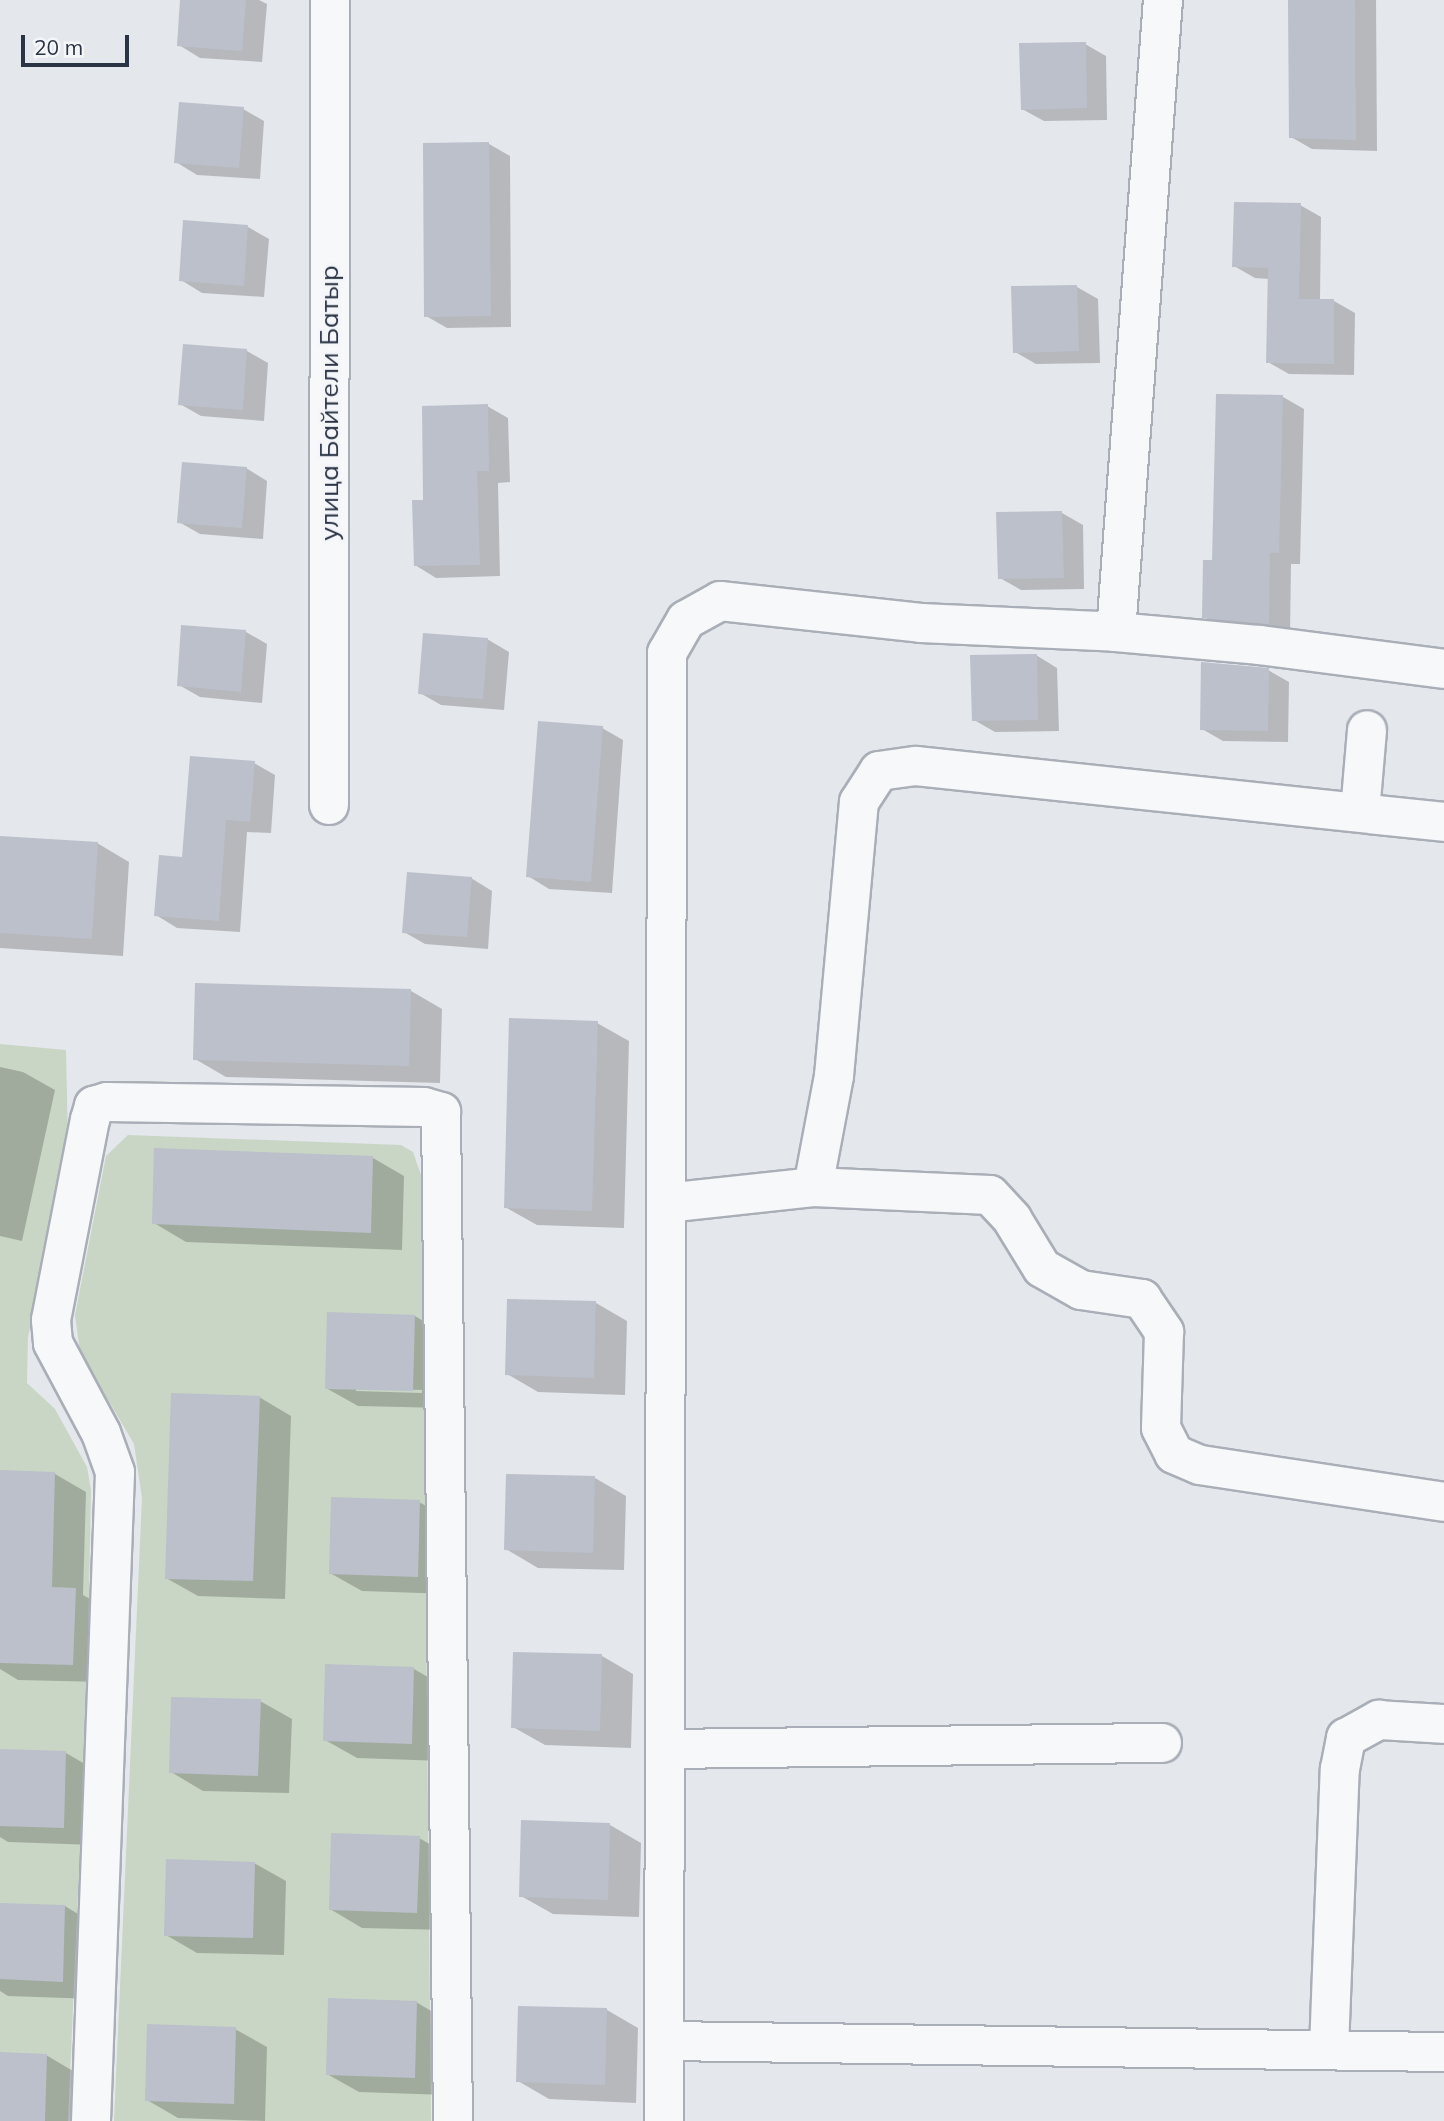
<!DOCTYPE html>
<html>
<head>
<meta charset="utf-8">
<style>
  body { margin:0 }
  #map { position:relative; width:1444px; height:2121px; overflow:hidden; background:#e4e7ec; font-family:Mulish,sans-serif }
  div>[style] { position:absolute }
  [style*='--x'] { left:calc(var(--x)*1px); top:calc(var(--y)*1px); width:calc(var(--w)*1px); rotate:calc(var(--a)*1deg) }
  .green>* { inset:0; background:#c9d6c5 }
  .shadow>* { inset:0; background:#0003 }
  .building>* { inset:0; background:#bbc0ca }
  .roads { filter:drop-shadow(2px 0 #a9aeb7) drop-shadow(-2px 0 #a9aeb7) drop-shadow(0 2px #a9aeb7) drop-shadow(0 -2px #a9aeb7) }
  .minor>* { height:38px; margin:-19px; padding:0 19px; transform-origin:19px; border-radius:19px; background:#f7f8fa }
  span { translate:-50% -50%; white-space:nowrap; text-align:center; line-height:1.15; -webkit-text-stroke:7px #f4f6f9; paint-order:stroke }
  .street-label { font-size:26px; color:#2b3445 }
  .scale { position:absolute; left:21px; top:35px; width:108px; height:32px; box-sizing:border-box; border:4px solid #2b3445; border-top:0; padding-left:9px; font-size:21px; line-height:24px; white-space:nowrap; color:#2b3445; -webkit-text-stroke:5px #f4f6f9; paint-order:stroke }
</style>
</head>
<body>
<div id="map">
  <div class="green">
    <div style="clip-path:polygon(0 1044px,66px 1050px,68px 1143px,28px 1337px,27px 1383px,55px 1409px,87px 1467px,91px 1490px,87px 1690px,68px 2121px,0 2121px)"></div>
    <div style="clip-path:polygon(128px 1135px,401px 1145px,413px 1152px,422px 1178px,431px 2121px,114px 2121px,142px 1498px,134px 1444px,80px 1352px,75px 1315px,106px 1156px)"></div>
  </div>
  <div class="shadow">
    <div style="clip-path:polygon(182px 0,259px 0,267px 4px,262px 62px,200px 58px,179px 45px)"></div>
    <div style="clip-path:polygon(1290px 0,1376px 0,1377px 151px,1312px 149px,1291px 137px)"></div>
    <div style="clip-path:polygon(1085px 44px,1106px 56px,1107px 120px,1044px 121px,1022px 109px)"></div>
    <div style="clip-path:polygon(243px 109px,264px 121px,260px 179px,197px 175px,176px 162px)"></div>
    <div style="clip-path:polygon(489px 144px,510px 156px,511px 327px,447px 328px,426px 316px)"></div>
    <div style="clip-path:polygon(1300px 205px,1321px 217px,1320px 301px,1334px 301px,1355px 313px,1354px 375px,1289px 374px,1268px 362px,1269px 279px,1255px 278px,1234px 266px)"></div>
    <div style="clip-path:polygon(248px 227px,269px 239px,264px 297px,202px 293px,181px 280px)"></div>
    <div style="clip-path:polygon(1077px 287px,1098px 299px,1100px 363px,1036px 364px,1015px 352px)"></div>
    <div style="clip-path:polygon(184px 346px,247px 351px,268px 363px,264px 421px,201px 416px,180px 404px)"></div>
    <div style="clip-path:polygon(1218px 396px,1283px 397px,1304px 409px,1300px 564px,1291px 564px,1290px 635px,1225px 629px,1204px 617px,1213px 562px)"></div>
    <div style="clip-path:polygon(487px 406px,508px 418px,510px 482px,498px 483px,500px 576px,436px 578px,415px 565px,425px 502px)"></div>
    <div style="clip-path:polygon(246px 468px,267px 481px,263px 539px,200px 534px,179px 522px)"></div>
    <div style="clip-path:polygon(1062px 513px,1083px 525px,1084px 589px,1021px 590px,1000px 578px)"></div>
    <div style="clip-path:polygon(246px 632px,267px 644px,262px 703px,200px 697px,179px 685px)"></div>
    <div style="clip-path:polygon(487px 639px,509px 652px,504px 710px,441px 705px,420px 693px)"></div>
    <div style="clip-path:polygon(1036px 655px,1057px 668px,1059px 731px,995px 732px,974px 720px)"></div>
    <div style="clip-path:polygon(1268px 670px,1289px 682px,1288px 742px,1223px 741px,1202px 729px)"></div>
    <div style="clip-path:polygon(602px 728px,623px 740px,612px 893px,549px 889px,528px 876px)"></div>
    <div style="clip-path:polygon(254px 763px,275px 775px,271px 833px,247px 832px,240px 932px,177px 928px,156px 915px,184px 859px)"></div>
    <div style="clip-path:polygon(0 837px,97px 843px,129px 862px,123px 956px,0 948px)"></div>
    <div style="clip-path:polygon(471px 878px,492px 891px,488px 949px,425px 944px,404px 932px)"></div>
    <div style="clip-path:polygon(411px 991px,442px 1009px,440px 1083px,226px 1077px,195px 1059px)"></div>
    <div style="clip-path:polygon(597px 1023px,629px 1041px,624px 1228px,537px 1225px,505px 1207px)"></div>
    <div style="clip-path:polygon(0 1067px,23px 1072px,55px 1090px,22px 1241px,0 1236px)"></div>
    <div style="clip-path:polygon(373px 1158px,404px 1176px,402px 1250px,186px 1242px,154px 1223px)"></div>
    <div style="clip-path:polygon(596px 1303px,627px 1321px,625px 1395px,538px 1392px,507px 1374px)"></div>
    <div style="clip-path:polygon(evenodd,415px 1316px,446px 1335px,444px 1408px,358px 1406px,326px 1388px,415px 1316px,356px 1388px,422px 1390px,422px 1393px,356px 1391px,356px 1388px)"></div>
    <div style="clip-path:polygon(259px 1397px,291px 1416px,285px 1599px,198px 1596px,166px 1578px)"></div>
    <div style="clip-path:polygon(0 1472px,55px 1474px,86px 1492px,83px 1595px,107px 1608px,105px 1682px,18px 1680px,0 1669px)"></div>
    <div style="clip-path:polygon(595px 1478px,626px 1496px,624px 1570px,538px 1568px,506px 1549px)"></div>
    <div style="clip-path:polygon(419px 1502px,451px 1520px,449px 1594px,362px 1591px,330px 1573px)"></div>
    <div style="clip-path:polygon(602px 1656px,633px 1674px,631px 1748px,545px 1745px,513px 1727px)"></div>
    <div style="clip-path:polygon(414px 1669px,445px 1687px,443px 1761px,357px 1758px,325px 1740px)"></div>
    <div style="clip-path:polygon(260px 1701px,292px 1719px,289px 1793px,203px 1791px,171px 1772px)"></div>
    <div style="clip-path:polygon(0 1750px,66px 1753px,97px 1771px,95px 1845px,8px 1842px,0 1837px)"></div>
    <div style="clip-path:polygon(610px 1825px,641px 1843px,639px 1917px,553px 1914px,521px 1896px)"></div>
    <div style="clip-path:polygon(419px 1838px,451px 1856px,448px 1930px,362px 1928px,330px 1909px)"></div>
    <div style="clip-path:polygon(254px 1863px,286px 1881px,284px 1955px,197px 1953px,166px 1935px)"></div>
    <div style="clip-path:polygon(0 1904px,65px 1906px,96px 1925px,94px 1999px,8px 1996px,0 1991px)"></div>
    <div style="clip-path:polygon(416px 2002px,448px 2021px,446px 2095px,359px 2092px,327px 2074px)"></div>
    <div style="clip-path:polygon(607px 2010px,638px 2028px,636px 2103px,549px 2099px,518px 2081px)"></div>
    <div style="clip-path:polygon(235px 2029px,267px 2047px,265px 2121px,178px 2118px,147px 2100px)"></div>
    <div style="clip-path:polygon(0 2054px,46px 2055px,78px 2074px,77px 2121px,0 2121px)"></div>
  </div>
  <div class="building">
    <div style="clip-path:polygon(180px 0,246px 0,242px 51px,177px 46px)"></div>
    <div style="clip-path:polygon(1288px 0,1355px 0,1356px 140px,1289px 138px)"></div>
    <div style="clip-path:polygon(1086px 42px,1087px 108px,1021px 110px,1019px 43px)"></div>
    <div style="clip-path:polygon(179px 102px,244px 107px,239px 168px,174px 163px)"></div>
    <div style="clip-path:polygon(489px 142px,491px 316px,424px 317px,423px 143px)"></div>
    <div style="clip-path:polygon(1234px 202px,1301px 203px,1299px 299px,1334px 299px,1334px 364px,1266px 363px,1268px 268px,1232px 267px)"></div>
    <div style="clip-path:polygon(183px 220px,248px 225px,244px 286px,179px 281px)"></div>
    <div style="clip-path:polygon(1077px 285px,1079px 351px,1013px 353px,1011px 286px)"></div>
    <div style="clip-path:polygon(183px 344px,247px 349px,243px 410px,178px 405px)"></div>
    <div style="clip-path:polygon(1216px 394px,1283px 395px,1279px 553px,1270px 553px,1269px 624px,1202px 618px,1203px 560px,1212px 560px)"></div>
    <div style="clip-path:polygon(488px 404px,489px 471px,477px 471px,480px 565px,414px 566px,412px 500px,423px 500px,422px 406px)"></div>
    <div style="clip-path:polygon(182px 462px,247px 467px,242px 528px,177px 523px)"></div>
    <div style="clip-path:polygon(1062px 511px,1064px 578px,998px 579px,996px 512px)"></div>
    <div style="clip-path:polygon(181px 625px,246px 630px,241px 692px,177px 686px)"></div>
    <div style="clip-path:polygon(423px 633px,488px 638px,483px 699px,418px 694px)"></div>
    <div style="clip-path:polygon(1037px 654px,1038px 720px,972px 721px,970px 655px)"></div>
    <div style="clip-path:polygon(1201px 662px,1269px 668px,1268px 731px,1200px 730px)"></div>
    <div style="clip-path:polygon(538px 721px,603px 726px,591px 882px,526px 877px)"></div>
    <div style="clip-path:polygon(190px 756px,255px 761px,250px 822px,226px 820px,219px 921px,154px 916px,159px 855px,182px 857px)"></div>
    <div style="clip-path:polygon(0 836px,98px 842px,92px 939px,0 933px)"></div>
    <div style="clip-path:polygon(407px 872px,472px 877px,467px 937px,402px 933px)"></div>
    <div style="clip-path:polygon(195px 983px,411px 989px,409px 1066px,193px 1060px)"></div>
    <div style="clip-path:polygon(509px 1018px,598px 1021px,592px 1211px,504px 1208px)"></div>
    <div style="clip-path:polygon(154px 1148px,373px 1156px,371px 1233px,152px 1224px)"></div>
    <div style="clip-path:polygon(507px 1299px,596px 1301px,594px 1378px,505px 1375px)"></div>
    <div style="clip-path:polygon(327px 1312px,415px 1315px,413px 1391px,325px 1389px)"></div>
    <div style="clip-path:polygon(171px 1393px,260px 1396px,253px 1581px,165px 1579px)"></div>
    <div style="clip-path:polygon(0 1470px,55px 1472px,52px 1587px,76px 1588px,73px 1665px,0 1663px)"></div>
    <div style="clip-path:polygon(506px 1474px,595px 1476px,593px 1553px,504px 1550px)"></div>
    <div style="clip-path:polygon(331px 1497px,420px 1500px,418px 1577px,329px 1574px)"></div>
    <div style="clip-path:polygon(513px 1652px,602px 1654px,600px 1731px,511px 1728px)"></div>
    <div style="clip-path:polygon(325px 1664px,414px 1667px,412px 1744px,323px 1741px)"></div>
    <div style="clip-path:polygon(171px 1697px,261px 1699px,258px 1776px,169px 1773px)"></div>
    <div style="clip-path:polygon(0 1749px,66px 1751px,64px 1828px,0 1826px)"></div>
    <div style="clip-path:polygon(521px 1820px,610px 1823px,608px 1900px,519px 1897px)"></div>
    <div style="clip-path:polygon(331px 1833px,420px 1836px,417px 1913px,329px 1910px)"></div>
    <div style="clip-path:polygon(166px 1859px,255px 1862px,253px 1938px,164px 1936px)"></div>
    <div style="clip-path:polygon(0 1903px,65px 1905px,63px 1982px,0 1979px)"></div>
    <div style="clip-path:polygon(328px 1998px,417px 2001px,415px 2078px,326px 2075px)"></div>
    <div style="clip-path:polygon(518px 2006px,607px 2008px,605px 2085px,516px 2082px)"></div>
    <div style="clip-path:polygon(147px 2024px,236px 2027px,234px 2104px,145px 2101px)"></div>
    <div style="clip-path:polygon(0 2052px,47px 2054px,45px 2121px,0 2121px)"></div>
  </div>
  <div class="roads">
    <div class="minor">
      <div style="--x:1116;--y:632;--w:634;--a:-85.75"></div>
      <div style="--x:329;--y:805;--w:805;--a:-89.93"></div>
      <div style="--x:1360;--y:812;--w:82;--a:-85.1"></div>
      <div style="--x:813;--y:1187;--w:113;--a:-79.3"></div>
      <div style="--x:834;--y:1076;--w:275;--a:-84.8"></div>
      <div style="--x:859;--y:802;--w:37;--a:-57"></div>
      <div style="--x:879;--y:771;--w:37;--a:-8"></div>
      <div style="--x:916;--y:766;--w:531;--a:6.05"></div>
      <div style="--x:666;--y:1203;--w:148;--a:-6.2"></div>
      <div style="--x:813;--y:1187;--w:177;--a:2.6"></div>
      <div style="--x:990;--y:1195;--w:33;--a:47"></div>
      <div style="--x:1012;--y:1219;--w:57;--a:58.5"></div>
      <div style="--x:1042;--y:1268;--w:45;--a:29.4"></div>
      <div style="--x:1081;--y:1290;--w:62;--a:8.4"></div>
      <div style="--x:1142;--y:1299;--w:40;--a:56"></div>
      <div style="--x:1164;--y:1332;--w:96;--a:91.8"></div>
      <div style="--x:1161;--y:1428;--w:29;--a:63"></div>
      <div style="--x:1174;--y:1454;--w:28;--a:23"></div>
      <div style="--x:1200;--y:1465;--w:247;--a:8.6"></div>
      <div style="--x:665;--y:1749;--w:497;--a:-0.7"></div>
      <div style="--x:665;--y:2041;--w:779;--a:0.81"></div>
      <div style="--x:1329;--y:2049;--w:280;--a:-87.8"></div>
      <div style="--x:1340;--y:1769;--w:32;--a:-79"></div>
      <div style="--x:1346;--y:1738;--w:38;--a:-29"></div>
      <div style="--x:1379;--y:1720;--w:65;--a:3.5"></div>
      <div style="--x:91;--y:2121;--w:649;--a:-87.88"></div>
      <div style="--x:115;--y:1472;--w:41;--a:-109.7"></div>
      <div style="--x:101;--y:1433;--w:102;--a:-118.1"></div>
      <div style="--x:53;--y:1343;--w:23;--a:-95"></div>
      <div style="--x:51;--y:1320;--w:204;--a:-79"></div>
      <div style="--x:90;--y:1120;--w:15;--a:-74"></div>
      <div style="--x:94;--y:1106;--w:14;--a:-17"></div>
      <div style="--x:107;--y:1102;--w:317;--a:0.9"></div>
      <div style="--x:424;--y:1107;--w:18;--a:16"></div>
      <div style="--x:441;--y:1112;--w:1009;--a:89.32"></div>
      <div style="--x:664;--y:2121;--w:1468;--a:-89.88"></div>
      <div style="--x:667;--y:653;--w:38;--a:-60"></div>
      <div style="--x:686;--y:620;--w:39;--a:-29"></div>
      <div style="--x:720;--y:601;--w:202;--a:6.2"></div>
      <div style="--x:921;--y:623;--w:195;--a:2.6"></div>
      <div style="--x:1116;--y:632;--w:145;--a:5.2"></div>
      <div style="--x:1260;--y:645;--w:186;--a:7.4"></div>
    </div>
  </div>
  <div class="street-label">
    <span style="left:329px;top:403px;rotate:-90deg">улица Байтели Батыр</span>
  </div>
  <div class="scale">20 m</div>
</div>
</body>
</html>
